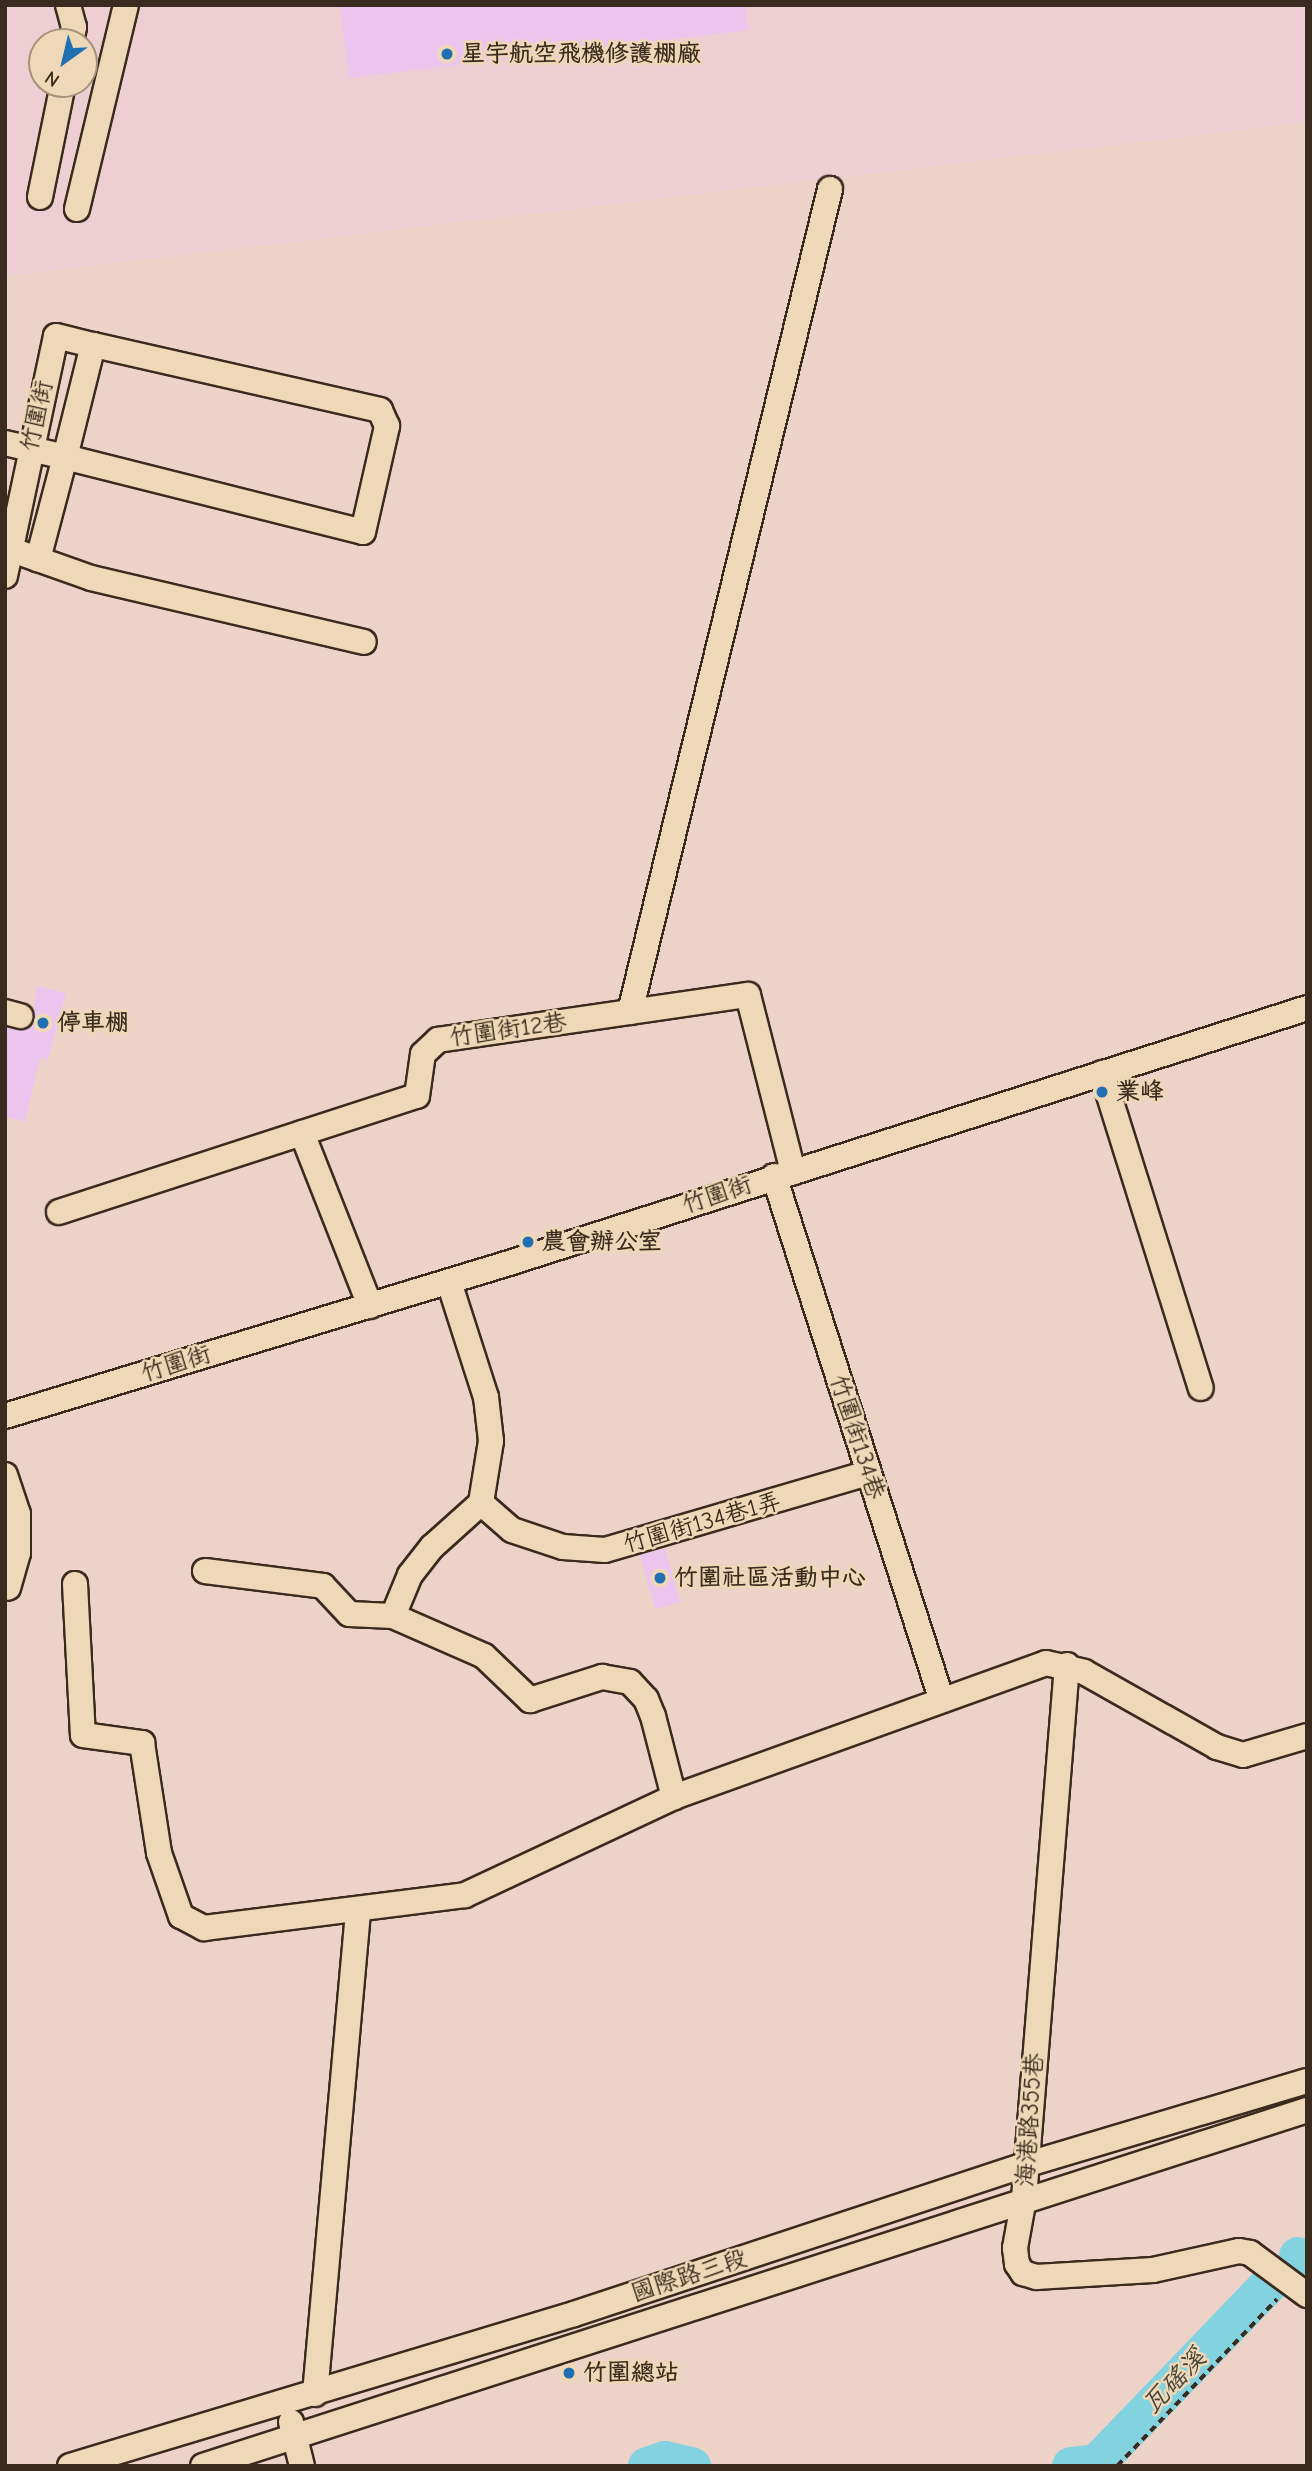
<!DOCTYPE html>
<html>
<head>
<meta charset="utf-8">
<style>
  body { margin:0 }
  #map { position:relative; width:1312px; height:2471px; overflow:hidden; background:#edd2c8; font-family:"Comic Neue","LXGW WenKai TC",sans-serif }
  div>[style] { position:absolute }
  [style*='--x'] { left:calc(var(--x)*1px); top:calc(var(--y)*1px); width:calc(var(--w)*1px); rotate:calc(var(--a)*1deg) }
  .built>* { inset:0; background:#edced3 }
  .river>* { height:38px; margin:-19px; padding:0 19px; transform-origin:19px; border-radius:19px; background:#83d2e0 }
  .building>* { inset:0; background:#ecc5ee }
  .path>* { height:3.5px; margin-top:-1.75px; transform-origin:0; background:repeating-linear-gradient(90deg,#3b2a1e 0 7px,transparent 0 12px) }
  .roads { filter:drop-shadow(2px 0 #3b2a1e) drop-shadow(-2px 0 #3b2a1e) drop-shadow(0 2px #3b2a1e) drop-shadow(0 -2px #3b2a1e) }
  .minor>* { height:24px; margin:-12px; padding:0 12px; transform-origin:12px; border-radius:12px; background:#eed8b7 }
  .dots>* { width:19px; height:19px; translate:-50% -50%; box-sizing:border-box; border:4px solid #eed8b7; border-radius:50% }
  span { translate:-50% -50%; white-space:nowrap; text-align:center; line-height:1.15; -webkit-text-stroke:5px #eed8b7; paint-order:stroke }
  .poi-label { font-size:24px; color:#3b2a1e; font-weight:700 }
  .left { translate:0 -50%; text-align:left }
  .street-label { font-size:24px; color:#3b2a1e }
  .water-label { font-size:26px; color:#46433b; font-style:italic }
  .frame { position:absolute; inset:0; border:7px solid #3b2a1e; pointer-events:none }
  .north { position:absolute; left:28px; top:28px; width:70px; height:70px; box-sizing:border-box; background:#eed8b7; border:2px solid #a6927a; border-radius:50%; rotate:214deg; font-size:19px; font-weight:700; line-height:28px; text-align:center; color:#3b2a1e }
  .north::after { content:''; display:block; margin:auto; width:24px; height:32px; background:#1f6fb2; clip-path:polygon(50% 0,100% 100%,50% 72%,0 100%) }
</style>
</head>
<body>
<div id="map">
  <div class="built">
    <div style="clip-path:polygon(evenodd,5px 5px,1307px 5px,1307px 122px,5px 276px,5px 5px,42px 42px,84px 42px,84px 84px,42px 84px,42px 42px)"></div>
  </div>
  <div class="river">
    <div style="--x:1298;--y:2256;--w:11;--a:34"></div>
    <div style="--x:647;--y:2466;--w:19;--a:-18"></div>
    <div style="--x:665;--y:2460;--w:28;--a:13"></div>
    <div style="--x:1071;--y:2466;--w:26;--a:-7"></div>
    <div style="--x:1097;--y:2463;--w:252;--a:-46.1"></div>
  </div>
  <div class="building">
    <div style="clip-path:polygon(340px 5px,745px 5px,748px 30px,349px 78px)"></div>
    <div style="clip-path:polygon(37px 986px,66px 993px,48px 1060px,40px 1058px,25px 1122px,5px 1117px,5px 1027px,23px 1030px,31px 1026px)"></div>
    <div style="clip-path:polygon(665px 1548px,680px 1602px,655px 1609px,640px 1555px)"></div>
  </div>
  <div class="path">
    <div style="--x:1117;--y:2466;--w:231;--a:-46.2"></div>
  </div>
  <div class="roads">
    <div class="minor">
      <div style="--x:68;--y:5;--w:23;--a:75"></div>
      <div style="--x:74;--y:27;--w:15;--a:101"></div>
      <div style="--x:40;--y:197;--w:115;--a:-78.5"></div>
      <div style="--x:77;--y:209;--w:210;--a:-76.5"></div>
      <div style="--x:5;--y:443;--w:62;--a:13.1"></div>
      <div style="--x:65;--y:457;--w:307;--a:14.1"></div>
      <div style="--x:363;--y:532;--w:109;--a:-77.2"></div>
      <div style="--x:387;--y:426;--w:17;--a:-114"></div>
      <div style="--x:380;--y:410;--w:294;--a:-167.2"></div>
      <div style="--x:93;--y:345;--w:115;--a:104"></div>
      <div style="--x:65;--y:457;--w:106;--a:104.8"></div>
      <div style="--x:12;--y:550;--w:84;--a:19.5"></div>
      <div style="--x:91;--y:578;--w:280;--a:13.2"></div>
      <div style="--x:5;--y:576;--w:245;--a:-78"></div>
      <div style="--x:56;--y:336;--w:38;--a:14"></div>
      <div style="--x:5;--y:1012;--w:16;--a:15"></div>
      <div style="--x:630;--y:1012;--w:847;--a:-76.34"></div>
      <div style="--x:1102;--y:1073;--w:330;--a:72.6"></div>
      <div style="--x:302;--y:1133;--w:186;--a:68.5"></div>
      <div style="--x:774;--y:1176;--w:548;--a:72.26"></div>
      <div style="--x:59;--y:1212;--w:376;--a:-18"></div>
      <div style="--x:417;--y:1096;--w:42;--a:-81.9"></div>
      <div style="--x:423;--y:1054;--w:21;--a:-43"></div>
      <div style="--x:438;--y:1040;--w:313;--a:-8.3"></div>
      <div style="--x:748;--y:995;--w:183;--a:75.7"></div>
      <div style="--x:449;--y:1282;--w:121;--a:72.2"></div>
      <div style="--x:486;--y:1397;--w:44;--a:83.5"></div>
      <div style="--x:491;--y:1441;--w:63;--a:99.2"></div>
      <div style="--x:481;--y:1503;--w:41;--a:41.1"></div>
      <div style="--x:512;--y:1530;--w:54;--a:18.4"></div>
      <div style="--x:563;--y:1547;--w:42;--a:4.1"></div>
      <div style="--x:605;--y:1550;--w:274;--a:-16.3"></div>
      <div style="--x:5;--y:1416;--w:524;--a:-16.88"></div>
      <div style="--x:506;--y:1264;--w:841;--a:-17.72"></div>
      <div style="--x:5;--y:1475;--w:41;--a:71.6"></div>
      <div style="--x:18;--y:1514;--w:39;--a:90"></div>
      <div style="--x:18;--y:1553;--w:36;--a:106"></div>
      <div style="--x:205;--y:1571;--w:119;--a:7.2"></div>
      <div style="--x:323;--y:1586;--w:38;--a:47"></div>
      <div style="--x:349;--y:1614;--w:44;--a:2.6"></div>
      <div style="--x:393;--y:1616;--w:99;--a:23.7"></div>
      <div style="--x:484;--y:1656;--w:64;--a:43.7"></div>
      <div style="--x:530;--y:1700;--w:76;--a:-17.7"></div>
      <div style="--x:602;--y:1677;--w:28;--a:10"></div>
      <div style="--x:630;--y:1682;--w:23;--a:47"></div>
      <div style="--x:646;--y:1699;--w:18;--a:68"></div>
      <div style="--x:653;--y:1716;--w:84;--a:75.5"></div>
      <div style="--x:75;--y:1584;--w:151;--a:87"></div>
      <div style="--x:83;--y:1735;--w:60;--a:7.7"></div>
      <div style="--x:142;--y:1743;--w:111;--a:81.2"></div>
      <div style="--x:159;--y:1853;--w:67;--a:70.8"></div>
      <div style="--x:181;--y:1916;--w:26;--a:28"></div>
      <div style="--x:204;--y:1928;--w:263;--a:-7.2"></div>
      <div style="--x:465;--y:1895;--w:231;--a:-25.1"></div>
      <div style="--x:674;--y:1797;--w:395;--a:-19.8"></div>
      <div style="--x:1046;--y:1663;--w:39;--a:13"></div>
      <div style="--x:1084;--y:1672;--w:153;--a:29.4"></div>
      <div style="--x:1217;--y:1747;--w:27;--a:17"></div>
      <div style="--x:1243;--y:1755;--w:67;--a:-16.5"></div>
      <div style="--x:393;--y:1616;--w:44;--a:-67.5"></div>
      <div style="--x:410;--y:1575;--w:36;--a:-52"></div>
      <div style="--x:432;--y:1547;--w:66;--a:-41.9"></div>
      <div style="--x:1067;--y:1665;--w:535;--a:94.61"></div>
      <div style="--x:1024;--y:2198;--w:51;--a:100.2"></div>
      <div style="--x:1015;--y:2248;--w:16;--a:83"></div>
      <div style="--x:1017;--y:2264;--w:11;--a:56"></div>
      <div style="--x:1023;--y:2273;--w:14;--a:17"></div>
      <div style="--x:1036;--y:2277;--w:117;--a:-3.4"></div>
      <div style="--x:1153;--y:2270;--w:88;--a:-12.5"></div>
      <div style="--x:1239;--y:2251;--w:11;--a:10"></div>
      <div style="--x:1250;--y:2253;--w:71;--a:36.4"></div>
      <div style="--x:315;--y:2394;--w:485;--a:-84.9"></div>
      <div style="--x:291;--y:2422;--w:45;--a:76"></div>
      <div style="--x:70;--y:2466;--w:526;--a:-16.78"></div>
      <div style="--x:574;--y:2314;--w:475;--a:-18.3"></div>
      <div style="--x:1025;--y:2165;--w:294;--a:-16.6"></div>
      <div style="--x:203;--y:2466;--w:1160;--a:-17.87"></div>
    </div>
  </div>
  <div class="dots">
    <div style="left:447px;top:54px;background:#1f6fb2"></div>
    <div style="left:43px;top:1023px;background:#1f6fb2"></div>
    <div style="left:1102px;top:1092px;background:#1f6fb2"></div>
    <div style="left:528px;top:1242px;background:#1f6fb2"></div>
    <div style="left:660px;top:1578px;background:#1f6fb2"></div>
    <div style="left:569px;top:2373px;background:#1f6fb2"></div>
  </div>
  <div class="poi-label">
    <span class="left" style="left:461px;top:54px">星宇航空飛機修護棚廠</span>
    <span class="left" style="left:57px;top:1023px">停車棚</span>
    <span class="left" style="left:1116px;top:1092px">業峰</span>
    <span class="left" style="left:542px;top:1242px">農會辦公室</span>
    <span class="left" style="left:674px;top:1578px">竹圍社區活動中心</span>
    <span class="left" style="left:583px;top:2373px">竹圍總站</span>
  </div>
  <div class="street-label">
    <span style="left:37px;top:416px;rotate:-77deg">竹圍街</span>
    <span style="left:508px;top:1030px;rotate:-8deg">竹圍街12巷</span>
    <span style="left:717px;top:1195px;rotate:-18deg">竹圍街</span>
    <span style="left:176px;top:1364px;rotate:-17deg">竹圍街</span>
    <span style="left:857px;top:1437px;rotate:72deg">竹圍街134巷</span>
    <span style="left:702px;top:1523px;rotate:-16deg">竹圍街134巷1弄</span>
    <span style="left:1030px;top:2120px;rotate:-86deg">海港路355巷</span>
    <span style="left:689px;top:2276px;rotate:-18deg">國際路三段</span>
  </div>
  <div class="water-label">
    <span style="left:1175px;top:2382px;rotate:-46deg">瓦磘溪</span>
  </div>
  <div class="frame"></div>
  <div class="north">N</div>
</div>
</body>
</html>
